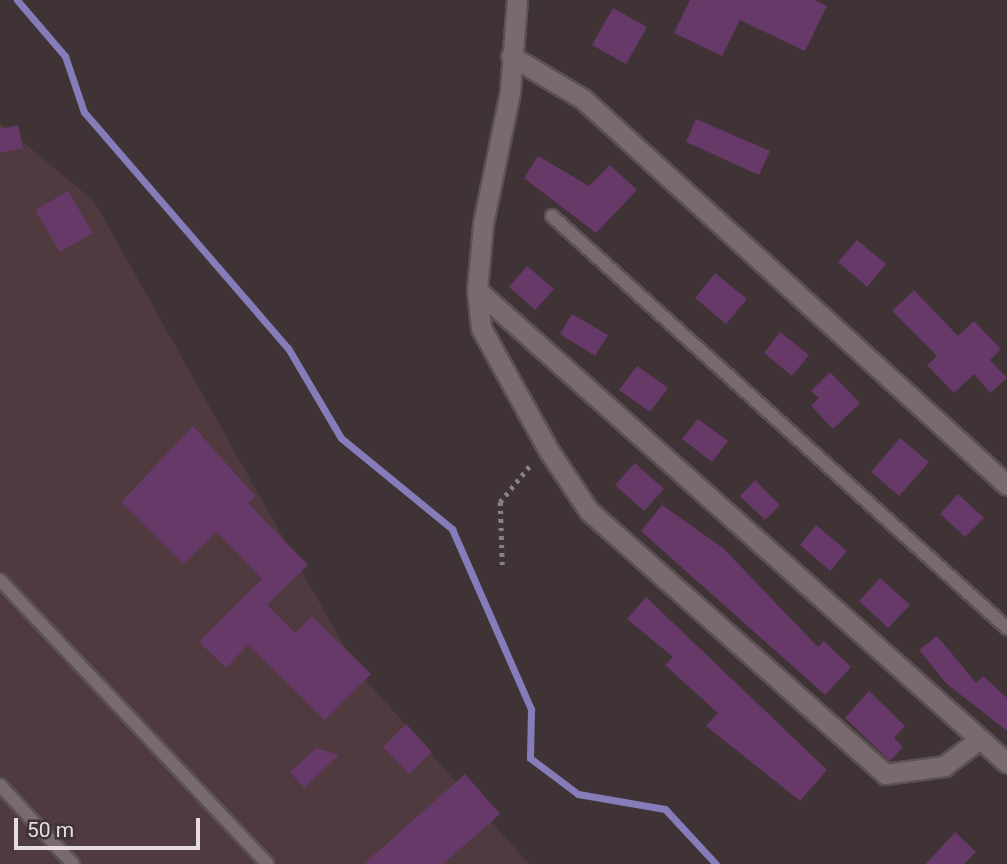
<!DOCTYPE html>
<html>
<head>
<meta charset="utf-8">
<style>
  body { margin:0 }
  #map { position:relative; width:1007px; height:864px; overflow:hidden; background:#3f3336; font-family:Roboto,sans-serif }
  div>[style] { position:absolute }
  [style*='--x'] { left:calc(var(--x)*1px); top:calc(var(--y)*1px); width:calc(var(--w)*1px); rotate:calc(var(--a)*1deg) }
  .built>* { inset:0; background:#4e3a3f }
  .stream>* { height:7px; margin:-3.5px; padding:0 3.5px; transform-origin:3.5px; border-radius:3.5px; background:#877cba }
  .building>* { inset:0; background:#663968 }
  .path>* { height:4.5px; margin-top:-2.25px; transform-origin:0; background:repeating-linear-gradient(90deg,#8b8183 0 3.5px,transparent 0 8.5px) }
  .roads { filter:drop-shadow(2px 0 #5b5153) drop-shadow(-2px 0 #5b5153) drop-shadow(0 2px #5b5153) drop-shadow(0 -2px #5b5153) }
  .service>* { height:12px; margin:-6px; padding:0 6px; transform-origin:6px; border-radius:6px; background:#786a6e }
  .minor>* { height:19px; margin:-9.5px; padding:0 9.5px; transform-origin:9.5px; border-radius:9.5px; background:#786a6e }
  span { translate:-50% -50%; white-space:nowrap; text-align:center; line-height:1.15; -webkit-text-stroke:5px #3f3336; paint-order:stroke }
  .scale { position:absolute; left:14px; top:818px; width:186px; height:32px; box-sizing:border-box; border:4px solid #e5dddf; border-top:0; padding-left:9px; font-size:21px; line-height:24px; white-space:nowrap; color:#e5dddf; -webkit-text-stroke:5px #3f3336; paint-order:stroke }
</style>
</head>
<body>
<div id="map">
  <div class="built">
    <div style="clip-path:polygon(0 123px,94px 201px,358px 671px,529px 864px,0 864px)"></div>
  </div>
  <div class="stream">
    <div style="--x:17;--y:0;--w:74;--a:49.4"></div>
    <div style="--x:65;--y:56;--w:59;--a:71.3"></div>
    <div style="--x:84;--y:112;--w:312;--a:49.2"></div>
    <div style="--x:288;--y:348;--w:104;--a:59.5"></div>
    <div style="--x:341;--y:438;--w:144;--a:39.3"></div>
    <div style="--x:452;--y:529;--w:197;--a:66.3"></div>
    <div style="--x:531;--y:709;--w:49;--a:91.2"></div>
    <div style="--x:530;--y:758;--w:60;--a:36.9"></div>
    <div style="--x:578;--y:794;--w:88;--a:9.8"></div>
    <div style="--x:665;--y:809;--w:75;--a:47.2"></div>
  </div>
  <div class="building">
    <div style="clip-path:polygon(690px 0,814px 0,827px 6px,805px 51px,740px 20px,722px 56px,674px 33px)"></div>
    <div style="clip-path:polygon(613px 8px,647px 27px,626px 64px,592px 45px)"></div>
    <div style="clip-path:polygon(696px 119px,770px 151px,759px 175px,686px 142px)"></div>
    <div style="clip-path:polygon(18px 125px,23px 148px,0 153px,0 129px)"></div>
    <div style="clip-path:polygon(538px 156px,589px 186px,610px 165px,637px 190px,596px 233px,524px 178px)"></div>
    <div style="clip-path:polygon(68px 191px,93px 233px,60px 252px,35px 210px)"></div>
    <div style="clip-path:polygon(857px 240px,886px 264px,867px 287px,838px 262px)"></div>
    <div style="clip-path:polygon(527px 266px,554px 289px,535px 310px,509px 287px)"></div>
    <div style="clip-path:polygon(715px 273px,747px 299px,726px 324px,695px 298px)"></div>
    <div style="clip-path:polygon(914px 290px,958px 336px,974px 321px,1001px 349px,990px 360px,1007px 378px,990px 393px,974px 374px,954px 393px,927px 365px,937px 356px,892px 311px)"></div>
    <div style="clip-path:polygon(572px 314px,608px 335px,595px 356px,560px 334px)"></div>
    <div style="clip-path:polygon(780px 332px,809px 355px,792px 376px,764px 353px)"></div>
    <div style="clip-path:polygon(637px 366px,668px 388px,650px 412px,619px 390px)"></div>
    <div style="clip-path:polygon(830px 372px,860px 403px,833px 429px,811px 406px,819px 398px,811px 391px)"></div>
    <div style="clip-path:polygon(698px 419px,728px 441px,712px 462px,682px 439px)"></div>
    <div style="clip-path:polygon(193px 426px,255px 496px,248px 503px,308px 565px,267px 605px,295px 633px,312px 616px,371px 674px,325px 720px,248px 645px,226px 668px,199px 642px,262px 579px,217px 532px,183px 564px,121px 502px)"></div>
    <div style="clip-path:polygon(900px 438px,929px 462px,899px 496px,871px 472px)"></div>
    <div style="clip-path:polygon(635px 463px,664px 489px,644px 511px,615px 485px)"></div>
    <div style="clip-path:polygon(755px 480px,780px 505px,765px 520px,740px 496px)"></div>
    <div style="clip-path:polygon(958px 494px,984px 518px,965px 537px,940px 514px)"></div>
    <div style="clip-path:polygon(662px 505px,723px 548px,818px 647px,824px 641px,851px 667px,825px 695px,641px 531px)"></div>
    <div style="clip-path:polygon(816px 525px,847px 551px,830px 571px,800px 545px)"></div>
    <div style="clip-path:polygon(880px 578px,910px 605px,888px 628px,859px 601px)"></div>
    <div style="clip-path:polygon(646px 597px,827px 770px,800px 801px,706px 726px,718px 713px,665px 665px,673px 657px,627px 619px)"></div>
    <div style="clip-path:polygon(937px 636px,976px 683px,983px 676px,1007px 698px,1007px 731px,947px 684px,919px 650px)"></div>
    <div style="clip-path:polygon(869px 691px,905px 726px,894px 738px,903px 747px,890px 761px,845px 718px)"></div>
    <div style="clip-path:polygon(406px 724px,432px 752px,409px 774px,383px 747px)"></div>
    <div style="clip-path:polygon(316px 748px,339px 755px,304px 788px,290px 772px)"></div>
    <div style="clip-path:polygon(465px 774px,500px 814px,443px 864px,364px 864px)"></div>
    <div style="clip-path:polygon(955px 832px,976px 852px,964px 864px,926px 864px)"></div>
  </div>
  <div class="path">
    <div style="--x:502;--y:565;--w:63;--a:-91.8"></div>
    <div style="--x:500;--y:502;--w:50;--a:-50.6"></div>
  </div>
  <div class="roads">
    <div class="service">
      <div style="--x:552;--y:216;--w:614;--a:42.16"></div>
      <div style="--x:0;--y:580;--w:390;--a:46.7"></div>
      <div style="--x:0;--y:785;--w:108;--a:47.3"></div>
    </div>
    <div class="minor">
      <div style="--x:517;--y:0;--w:92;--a:94.4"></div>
      <div style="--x:510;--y:92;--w:135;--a:101.6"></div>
      <div style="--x:483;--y:224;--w:66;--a:95.2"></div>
      <div style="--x:477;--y:290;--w:38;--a:84"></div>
      <div style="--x:481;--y:328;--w:141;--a:61.1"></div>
      <div style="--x:549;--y:451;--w:72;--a:56.3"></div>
      <div style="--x:589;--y:511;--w:396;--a:41.6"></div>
      <div style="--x:885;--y:774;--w:60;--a:-7.7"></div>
      <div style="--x:944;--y:766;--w:45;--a:-36.9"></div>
      <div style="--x:511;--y:56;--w:84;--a:30.8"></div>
      <div style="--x:583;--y:99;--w:573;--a:42.31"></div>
      <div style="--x:477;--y:290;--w:710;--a:41.75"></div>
    </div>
  </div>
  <div class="scale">50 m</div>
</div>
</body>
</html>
